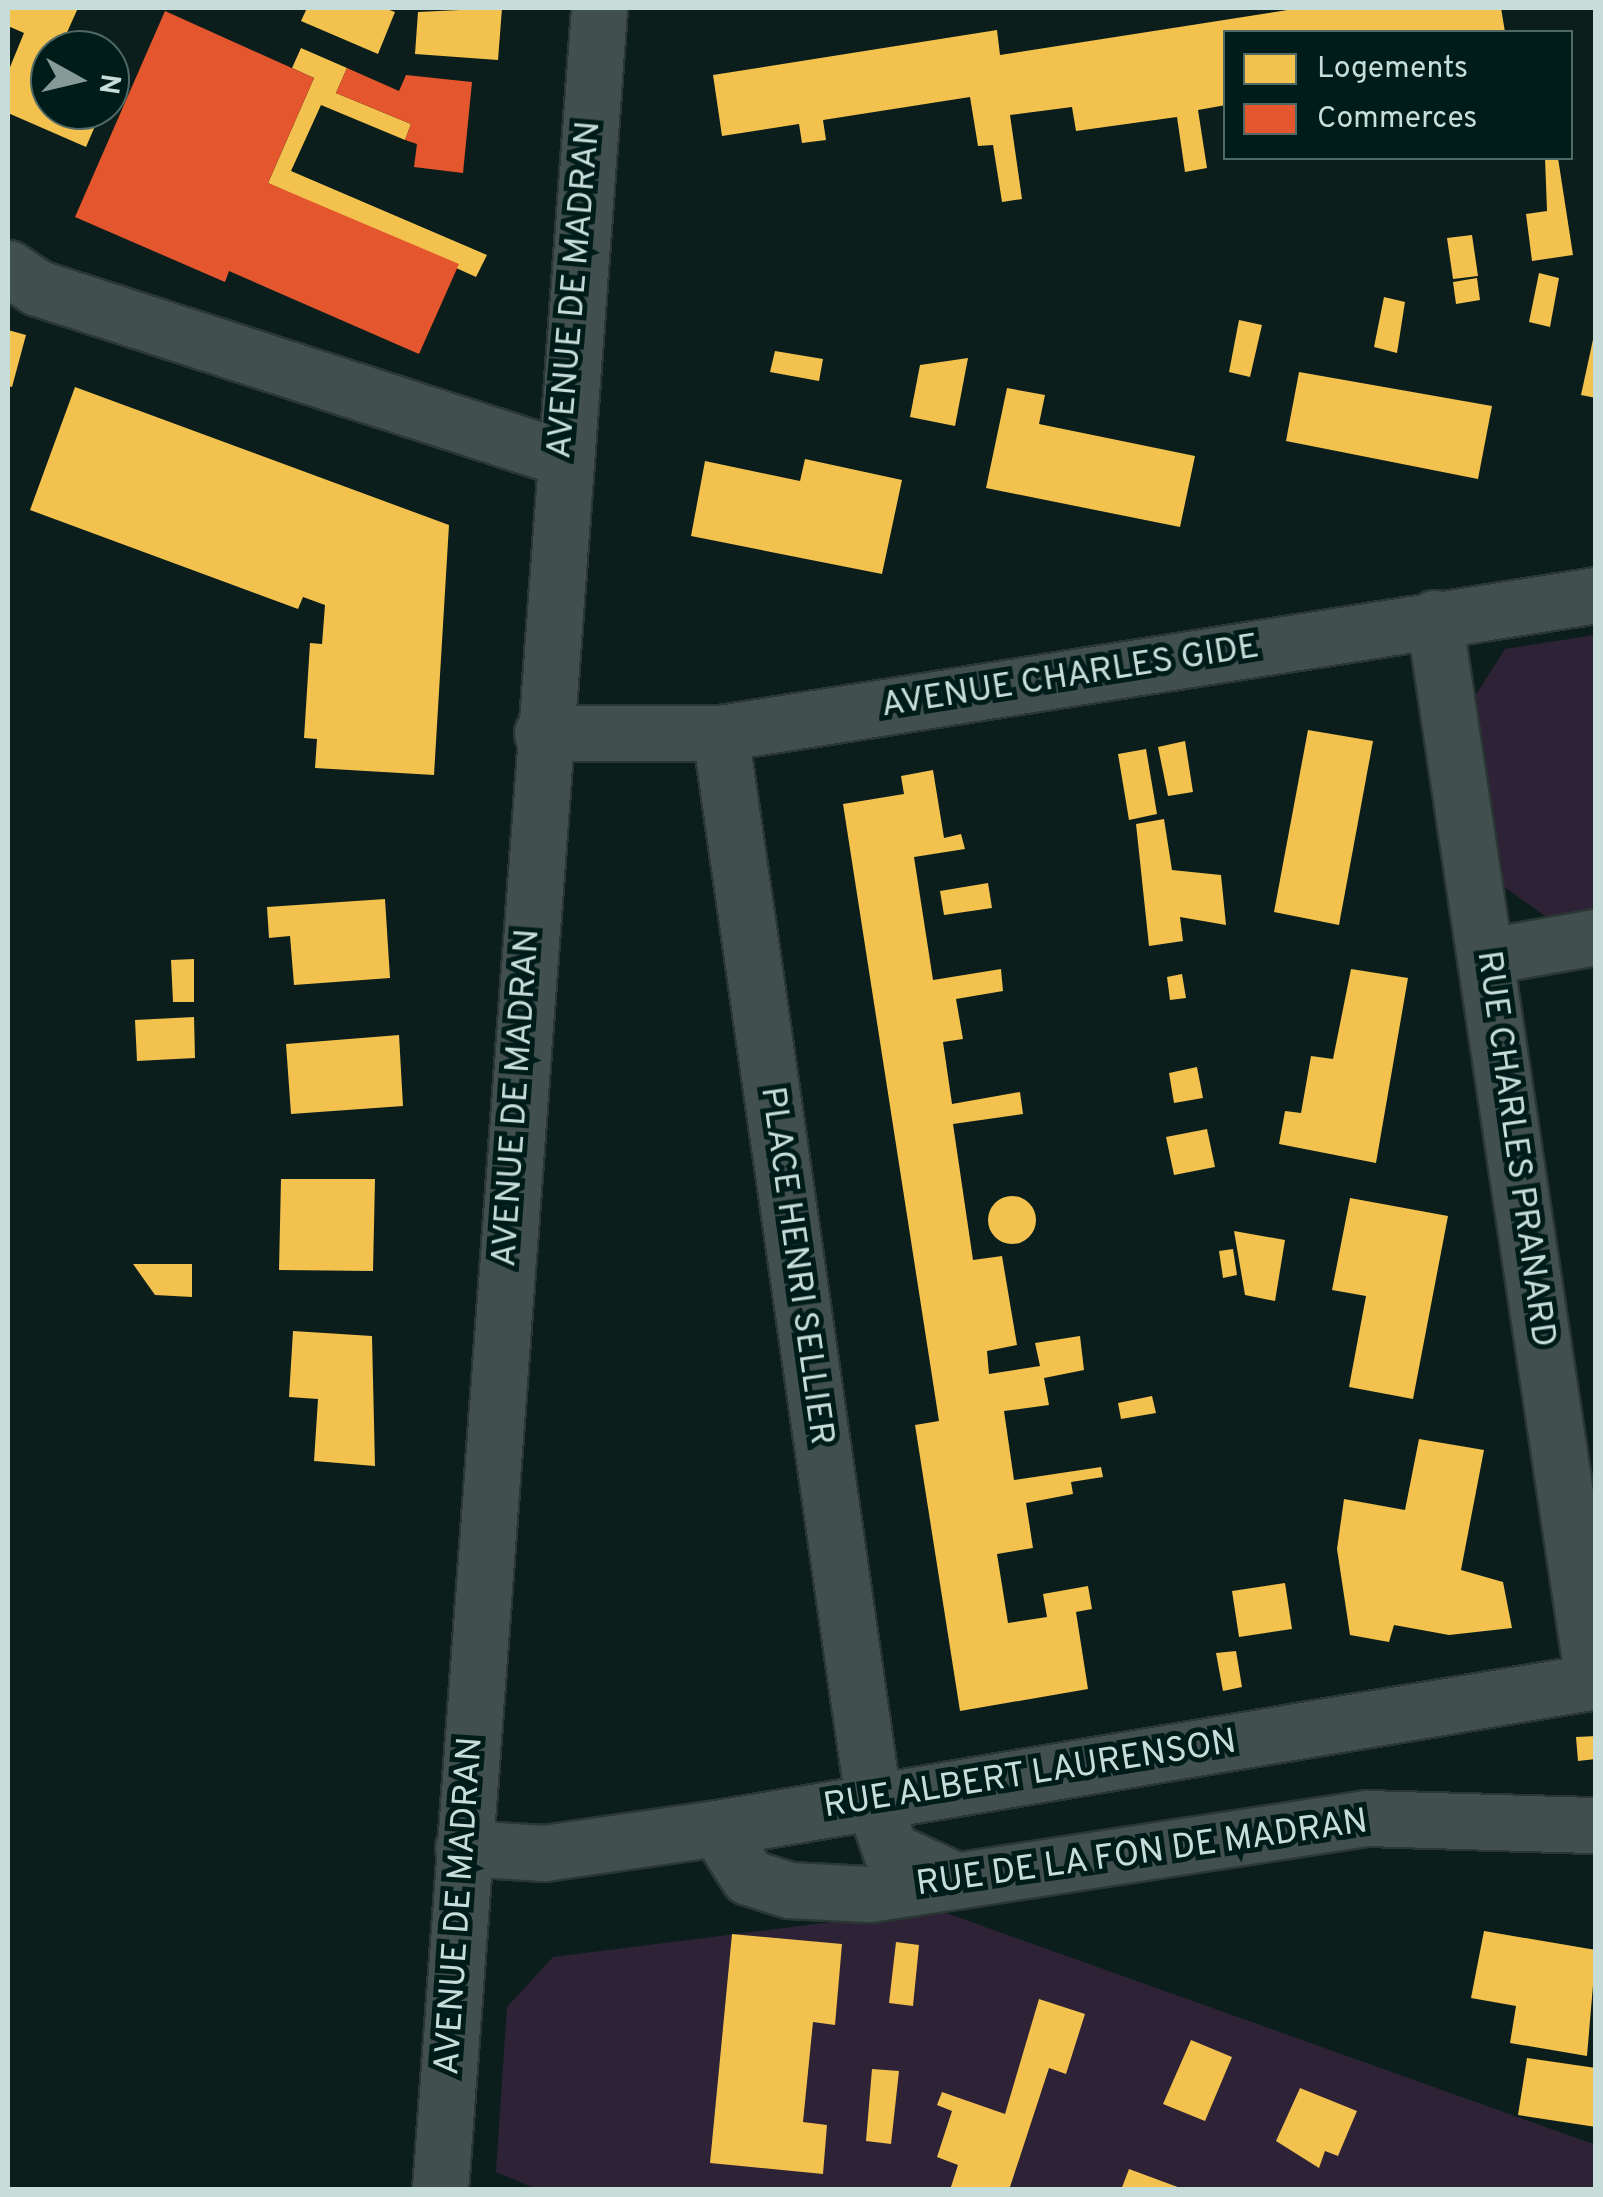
<!DOCTYPE html>
<html>
<head>
<meta charset="utf-8">
<style>
  body { margin:0 }
  #map { position:relative; width:1603px; height:2197px; overflow:hidden; background:#0c1e1c; font-family:Overpass,sans-serif }
  div>[style] { position:absolute }
  [style*='--x'] { left:calc(var(--x)*1px); top:calc(var(--y)*1px); width:calc(var(--w)*1px); rotate:calc(var(--a)*1deg) }
  .green>* { inset:0; background:#2e2336 }
  .homes>* { inset:0; background:#f2c14e }
  .round { border-radius:50% }
  .shops>* { inset:0; background:#e4572e }
  .roads { filter:drop-shadow(2px 0 #2a3735) drop-shadow(-2px 0 #2a3735) drop-shadow(0 2px #2a3735) drop-shadow(0 -2px #2a3735) }
  .minor>* { height:55px; margin:-27.5px; padding:0 27.5px; transform-origin:27.5px; border-radius:27.5px; background:#41504e }
  .secondary>* { height:55px; margin:-27.5px; padding:0 27.5px; transform-origin:27.5px; border-radius:27.5px; background:#41504e }
  span { translate:-50% -50%; white-space:nowrap; text-align:center; line-height:1.15; -webkit-text-stroke:10px #001c18; paint-order:stroke }
  .street-label { font-size:35px; color:#c7ddd9 }
  .frame { position:absolute; inset:0; border:10px solid #c7ddd9; pointer-events:none }
  .legend { position:absolute; left:1223px; top:30px; width:350px; height:130px; box-sizing:border-box; background:#001c18; border:2px solid #506965; margin:0; padding:12px 18px; list-style:none; font-size:30px; color:#c7ddd9 }
  .legend li { display:flex; align-items:center; gap:20px; height:50px }
  .legend b { width:50px; border:2px solid #506965 }
  .north { position:absolute; left:30px; top:30px; width:100px; height:100px; box-sizing:border-box; background:#001c18; border:2px solid #506965; border-radius:50%; rotate:98deg; font-size:28px; font-weight:700; line-height:40px; text-align:center; color:#c7ddd9 }
  .north::after { content:''; display:block; margin:auto; width:35px; height:45px; background:#869a97; clip-path:polygon(50% 0,100% 100%,50% 72%,0 100%) }
</style>
</head>
<body>
<div id="map">
  <div class="green">
    <div style="clip-path:polygon(1595px 635px,1595px 912px,1549px 919px,1503px 886px,1472px 701px,1505px 649px)"></div>
    <div style="clip-path:polygon(935px 1909px,1596px 2145px,1595px 2190px,539px 2190px,496px 2172px,507px 2007px,553px 1957px)"></div>
  </div>
  <div class="homes">
    <div style="clip-path:polygon(8px 8px,78px 8px,59px 50px,50px 50px,50px 110px,102px 110px,86px 147px,8px 113px,8px 72px,24px 33px,8px 26px)"></div>
    <div style="clip-path:polygon(307px 8px,384px 8px,395px 12px,378px 54px,301px 21px)"></div>
    <div style="clip-path:polygon(502px 8px,498px 60px,415px 54px,418px 12px)"></div>
    <div style="clip-path:polygon(1300px 8px,1501px 8px,1505px 32px,1226px 32px,1226px 105px,1198px 110px,1207px 168px,1185px 172px,1177px 117px,1076px 131px,1072px 107px,1010px 115px,1022px 199px,1002px 202px,993px 145px,978px 146px,970px 97px,823px 120px,826px 140px,802px 143px,799px 124px,722px 136px,713px 75px,997px 30px,1000px 55px)"></div>
    <div style="clip-path:polygon(301px 48px,347px 68px,336px 93px,411px 124px,405px 140px,321px 105px,291px 171px,487px 255px,476px 277px,268px 183px,314px 78px,292px 68px)"></div>
    <div style="clip-path:polygon(1545px 158px,1558px 158px,1573px 255px,1532px 261px,1526px 214px,1547px 211px)"></div>
    <div style="clip-path:polygon(1472px 235px,1478px 276px,1453px 279px,1447px 238px)"></div>
    <div style="clip-path:polygon(1539px 273px,1559px 278px,1550px 327px,1529px 322px)"></div>
    <div style="clip-path:polygon(1477px 278px,1480px 300px,1456px 304px,1453px 282px)"></div>
    <div style="clip-path:polygon(1384px 297px,1405px 302px,1397px 353px,1374px 347px)"></div>
    <div style="clip-path:polygon(1239px 320px,1262px 325px,1250px 377px,1229px 372px)"></div>
    <div style="clip-path:polygon(8px 330px,26px 335px,12px 387px,8px 386px)"></div>
    <div style="clip-path:polygon(1594px 335px,1596px 336px,1596px 398px,1581px 395px)"></div>
    <div style="clip-path:polygon(775px 351px,823px 359px,819px 381px,770px 372px)"></div>
    <div style="clip-path:polygon(968px 358px,955px 426px,910px 417px,920px 365px)"></div>
    <div style="clip-path:polygon(1299px 372px,1492px 406px,1478px 479px,1286px 441px)"></div>
    <div style="clip-path:polygon(75px 387px,449px 525px,434px 775px,315px 768px,317px 739px,304px 738px,310px 643px,322px 644px,325px 605px,303px 597px,298px 609px,30px 510px)"></div>
    <div style="clip-path:polygon(1007px 388px,1045px 395px,1039px 424px,1195px 456px,1180px 527px,986px 488px)"></div>
    <div style="clip-path:polygon(805px 459px,902px 480px,882px 574px,691px 536px,705px 461px,800px 481px)"></div>
    <div style="clip-path:polygon(1308px 730px,1373px 741px,1339px 925px,1274px 912px)"></div>
    <div style="clip-path:polygon(1185px 741px,1193px 792px,1168px 796px,1158px 747px)"></div>
    <div style="clip-path:polygon(1146px 749px,1157px 814px,1129px 820px,1118px 754px)"></div>
    <div style="clip-path:polygon(933px 770px,944px 838px,961px 834px,965px 849px,914px 857px,933px 980px,1001px 969px,1003px 991px,956px 999px,963px 1039px,943px 1042px,952px 1104px,1020px 1092px,1023px 1114px,953px 1124px,973px 1260px,1002px 1256px,1017px 1345px,987px 1351px,989px 1374px,1040px 1366px,1035px 1343px,1080px 1336px,1084px 1370px,1044px 1378px,1049px 1405px,1004px 1411px,1014px 1480px,1101px 1467px,1103px 1477px,1071px 1482px,1073px 1494px,1026px 1503px,1033px 1548px,997px 1554px,1008px 1623px,1047px 1617px,1043px 1594px,1088px 1586px,1092px 1609px,1076px 1612px,1088px 1689px,960px 1711px,915px 1425px,939px 1421px,843px 804px,904px 794px,901px 776px)"></div>
    <div style="clip-path:polygon(1164px 819px,1172px 870px,1221px 875px,1226px 925px,1180px 917px,1183px 941px,1149px 946px,1136px 824px)"></div>
    <div style="clip-path:polygon(988px 883px,992px 908px,944px 915px,940px 891px)"></div>
    <div style="clip-path:polygon(385px 899px,390px 978px,294px 985px,290px 936px,269px 938px,267px 907px)"></div>
    <div style="clip-path:polygon(194px 959px,194px 1002px,173px 1002px,171px 960px)"></div>
    <div style="clip-path:polygon(1351px 969px,1408px 978px,1376px 1163px,1279px 1144px,1285px 1111px,1301px 1113px,1311px 1056px,1333px 1059px)"></div>
    <div style="clip-path:polygon(1182px 974px,1186px 998px,1170px 1000px,1167px 977px)"></div>
    <div style="clip-path:polygon(194px 1017px,195px 1058px,137px 1061px,135px 1020px)"></div>
    <div style="clip-path:polygon(399px 1035px,403px 1106px,291px 1114px,286px 1044px)"></div>
    <div style="clip-path:polygon(1197px 1067px,1203px 1098px,1174px 1103px,1169px 1073px)"></div>
    <div style="clip-path:polygon(1207px 1129px,1215px 1167px,1174px 1175px,1166px 1137px)"></div>
    <div style="clip-path:polygon(281px 1179px,375px 1179px,373px 1271px,279px 1270px)"></div>
    <div class="round" style="left:988px;top:1196px;width:48px;height:48px"></div>
    <div style="clip-path:polygon(1350px 1198px,1448px 1216px,1413px 1399px,1349px 1387px,1366px 1296px,1332px 1290px)"></div>
    <div style="clip-path:polygon(1234px 1231px,1285px 1240px,1275px 1301px,1245px 1295px)"></div>
    <div style="clip-path:polygon(1233px 1249px,1237px 1275px,1223px 1278px,1219px 1251px)"></div>
    <div style="clip-path:polygon(133px 1264px,192px 1264px,192px 1297px,155px 1295px)"></div>
    <div style="clip-path:polygon(293px 1331px,372px 1336px,375px 1466px,314px 1461px,318px 1399px,289px 1397px)"></div>
    <div style="clip-path:polygon(1152px 1396px,1156px 1413px,1121px 1419px,1118px 1403px)"></div>
    <div style="clip-path:polygon(1419px 1439px,1484px 1450px,1461px 1570px,1503px 1582px,1512px 1628px,1449px 1635px,1394px 1625px,1389px 1642px,1350px 1635px,1337px 1549px,1344px 1499px,1405px 1510px)"></div>
    <div style="clip-path:polygon(1285px 1583px,1292px 1629px,1239px 1637px,1232px 1591px)"></div>
    <div style="clip-path:polygon(1236px 1651px,1242px 1687px,1223px 1691px,1216px 1653px)"></div>
    <div style="clip-path:polygon(1596px 1736px,1596px 1759px,1578px 1761px,1576px 1737px)"></div>
    <div style="clip-path:polygon(1484px 1931px,1596px 1950px,1587px 2056px,1510px 2043px,1516px 2006px,1471px 1998px)"></div>
    <div style="clip-path:polygon(732px 1934px,842px 1944px,835px 2025px,813px 2022px,803px 2122px,827px 2125px,823px 2174px,710px 2163px)"></div>
    <div style="clip-path:polygon(896px 1942px,919px 1945px,913px 2006px,889px 2003px)"></div>
    <div style="clip-path:polygon(1039px 1999px,1085px 2014px,1066px 2074px,1049px 2068px,1009px 2190px,950px 2190px,958px 2165px,937px 2157px,952px 2111px,937px 2105px,942px 2092px,1005px 2114px)"></div>
    <div style="clip-path:polygon(1191px 2040px,1232px 2057px,1205px 2121px,1163px 2104px)"></div>
    <div style="clip-path:polygon(1527px 2058px,1596px 2068px,1596px 2127px,1518px 2115px)"></div>
    <div style="clip-path:polygon(872px 2069px,899px 2071px,891px 2144px,866px 2141px)"></div>
    <div style="clip-path:polygon(1300px 2088px,1357px 2111px,1338px 2156px,1325px 2151px,1319px 2168px,1276px 2141px)"></div>
    <div style="clip-path:polygon(1129px 2169px,1183px 2189px,1183px 2190px,1121px 2190px)"></div>
  </div>
  <div class="shops">
    <div style="clip-path:polygon(165px 11px,314px 78px,268px 183px,459px 264px,419px 354px,229px 271px,225px 282px,75px 217px)"></div>
    <div style="clip-path:polygon(347px 68px,399px 91px,406px 75px,472px 82px,463px 173px,414px 167px,417px 144px,405px 140px,411px 124px,336px 93px)"></div>
  </div>
  <div class="roads">
    <div class="minor">
      <div style="--x:8;--y:268;--w:36;--a:34"></div>
      <div style="--x:38;--y:288;--w:549;--a:17.94"></div>
      <div style="--x:1434;--y:618;--w:1075;--a:81.49"></div>
      <div style="--x:542;--y:733;--w:178;--a:0"></div>
      <div style="--x:720;--y:733;--w:887;--a:-8.95"></div>
      <div style="--x:720;--y:733;--w:1078;--a:81.84"></div>
      <div style="--x:873;--y:1800;--w:53;--a:71.2"></div>
      <div style="--x:890;--y:1850;--w:74;--a:24.8"></div>
      <div style="--x:1487;--y:956;--w:111;--a:-9.9"></div>
      <div style="--x:717;--y:1828;--w:58;--a:57.7"></div>
      <div style="--x:748;--y:1877;--w:43;--a:17.6"></div>
      <div style="--x:789;--y:1890;--w:80;--a:2.9"></div>
      <div style="--x:869;--y:1894;--w:504;--a:-8.68"></div>
      <div style="--x:1367;--y:1818;--w:229;--a:1.8"></div>
      <div style="--x:463;--y:1848;--w:81;--a:3.5"></div>
      <div style="--x:544;--y:1853;--w:175;--a:-8.2"></div>
      <div style="--x:717;--y:1828;--w:891;--a:-9.49"></div>
    </div>
    <div class="secondary">
      <div style="--x:440;--y:2190;--w:2188;--a:-85.83"></div>
    </div>
  </div>
  <div class="street-label">
    <span style="left:575px;top:290px;rotate:-85deg">AVENUE DE MADRAN</span>
    <span style="left:1070px;top:677px;rotate:-9deg">AVENUE CHARLES GIDE</span>
    <span style="left:517px;top:1098px;rotate:-86deg">AVENUE DE MADRAN</span>
    <span style="left:1515px;top:1149px;rotate:82deg">RUE CHARLES PRANARD</span>
    <span style="left:796px;top:1266px;rotate:82deg">PLACE HENRI SELLIER</span>
    <span style="left:1030px;top:1775px;rotate:-9deg">RUE ALBERT LAURENSON</span>
    <span style="left:1142px;top:1854px;rotate:-8deg">RUE DE LA FON DE MADRAN</span>
    <span style="left:460px;top:1906px;rotate:-86deg">AVENUE DE MADRAN</span>
  </div>
  <div class="frame"></div>
  <ul class="legend">
  <li><b style="height:28px;background:#f2c14e"></b>Logements</li>
  <li><b style="height:28px;background:#e4572e"></b>Commerces</li>
  </ul>
  <div class="north">N</div>
</div>
</body>
</html>
